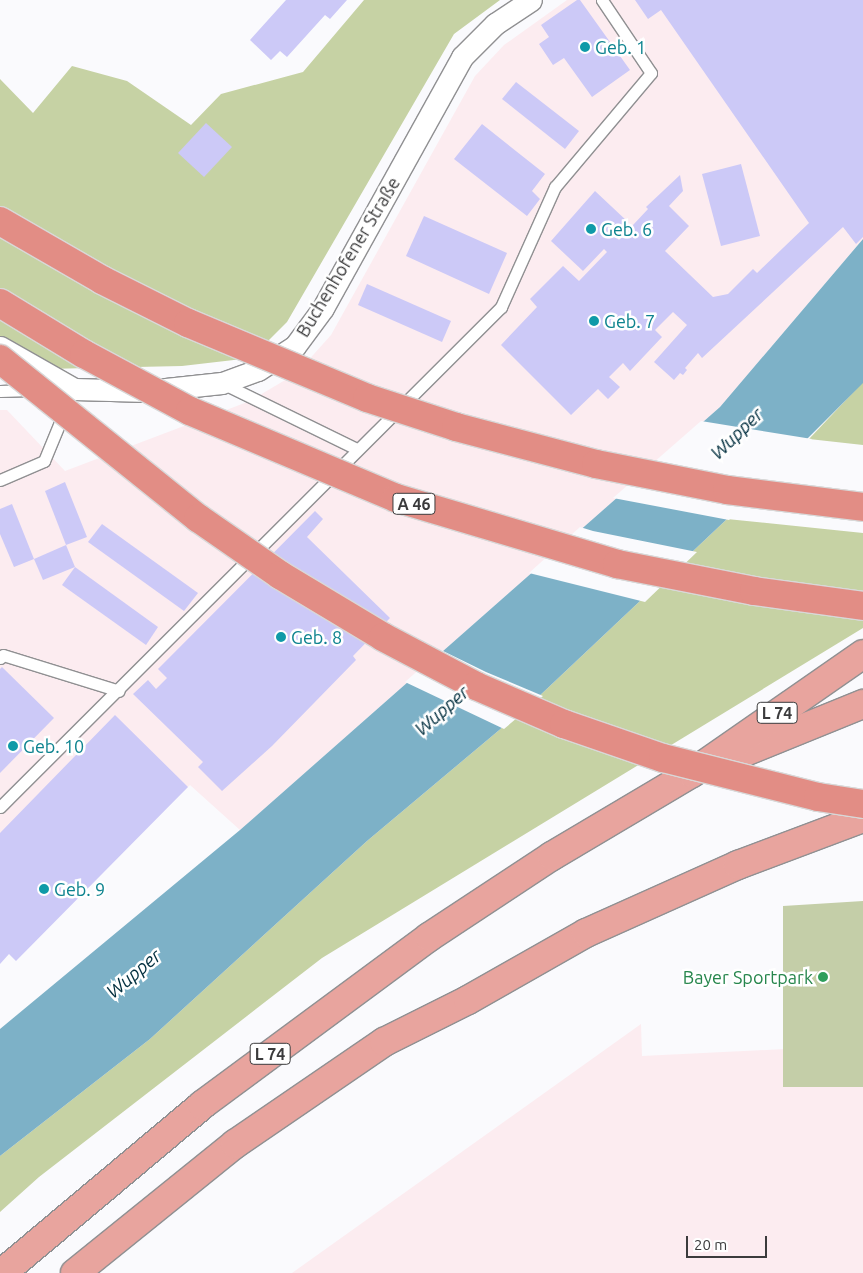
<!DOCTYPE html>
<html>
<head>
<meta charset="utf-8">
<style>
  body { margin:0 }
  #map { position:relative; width:863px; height:1273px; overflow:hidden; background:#fafafd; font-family:Ubuntu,sans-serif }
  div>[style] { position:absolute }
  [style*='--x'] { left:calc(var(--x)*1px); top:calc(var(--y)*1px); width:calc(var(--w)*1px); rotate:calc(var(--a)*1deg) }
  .industrial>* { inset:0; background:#fcecf0 }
  .green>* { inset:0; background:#c4cea8 }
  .forest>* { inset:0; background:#c6d2a4 }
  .water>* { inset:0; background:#7db1c7 }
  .pier>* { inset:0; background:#fafafd }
  .building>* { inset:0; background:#ccc9f7 }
  .roads { filter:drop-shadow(1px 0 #909092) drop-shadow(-1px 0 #909092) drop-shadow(0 1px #909092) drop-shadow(0 -1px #909092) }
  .service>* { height:11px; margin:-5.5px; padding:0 5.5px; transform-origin:5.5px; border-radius:5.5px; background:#fff }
  .minor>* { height:21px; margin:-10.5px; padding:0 10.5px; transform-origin:10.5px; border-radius:10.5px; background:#fff }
  .trunk>* { height:28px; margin:-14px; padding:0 14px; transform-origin:14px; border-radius:14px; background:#e8a49e }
  .bridges { filter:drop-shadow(1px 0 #d8d8d8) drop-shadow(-1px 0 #d8d8d8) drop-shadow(0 1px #d8d8d8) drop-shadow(0 -1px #d8d8d8) }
  .motorway-bridge>* { height:28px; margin:-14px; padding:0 14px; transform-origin:14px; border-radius:14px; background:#e28d85 }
  .dots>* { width:14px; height:14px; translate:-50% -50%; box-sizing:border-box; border:2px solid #fff; border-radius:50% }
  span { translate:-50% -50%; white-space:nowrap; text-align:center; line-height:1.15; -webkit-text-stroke:5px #fff; paint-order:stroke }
  .shield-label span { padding:1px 4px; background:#fff; border:1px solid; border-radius:4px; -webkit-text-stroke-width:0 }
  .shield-label { font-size:16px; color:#3b3b3c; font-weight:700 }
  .culture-label { font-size:18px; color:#0d838f }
  .left { translate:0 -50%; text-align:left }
  .street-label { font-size:18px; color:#3b3b3c }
  .leisure-label { font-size:18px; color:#27864d }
  .right { translate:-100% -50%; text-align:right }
  .water-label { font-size:19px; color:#002e3e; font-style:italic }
  .scale { position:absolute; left:686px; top:1236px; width:81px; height:22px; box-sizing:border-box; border:2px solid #3b3b3c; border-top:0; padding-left:6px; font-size:15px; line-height:18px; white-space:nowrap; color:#3b3b3c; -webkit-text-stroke:4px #fff; paint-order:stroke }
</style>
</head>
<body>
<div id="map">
  <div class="industrial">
    <div style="clip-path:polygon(567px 0,863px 0,863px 239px,720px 407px,240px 830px,190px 785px,0 961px,0 410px,7px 410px,65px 471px,250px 401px,297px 373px,331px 335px,475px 76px,504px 45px)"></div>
    <div style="clip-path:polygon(641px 1024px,642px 1056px,785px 1049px,783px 1087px,863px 1087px,863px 1273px,292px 1273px)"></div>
  </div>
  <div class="green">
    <div style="clip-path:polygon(863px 901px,863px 1152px,863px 1087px,783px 1087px,783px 906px)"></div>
  </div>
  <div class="forest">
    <div style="clip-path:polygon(364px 0,500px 0,454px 34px,287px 322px,251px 358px,182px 366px,0 370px,0 79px,33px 113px,72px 66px,127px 81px,191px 125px,221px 94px,303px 72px)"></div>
    <div style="clip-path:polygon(863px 382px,863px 445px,809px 439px)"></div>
    <div style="clip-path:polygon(727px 519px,863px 533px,863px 628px,322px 958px,39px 1177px,0 1212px,0 1156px,150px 1039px,367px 841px,535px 700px)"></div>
  </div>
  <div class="water">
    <div style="clip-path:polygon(863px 239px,863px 383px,727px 519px,535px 700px,367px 841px,150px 1039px,0 1156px,0 1029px,240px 830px,720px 407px)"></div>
  </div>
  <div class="pier">
    <div style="clip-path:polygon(701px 421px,812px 439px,729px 520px,613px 498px)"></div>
    <div style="clip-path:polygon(580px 527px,593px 531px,697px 552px,645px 602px,529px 573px)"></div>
    <div style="clip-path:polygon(441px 650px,486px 672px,543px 696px,504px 729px,405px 682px)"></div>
  </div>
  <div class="building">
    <div style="clip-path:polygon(286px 0,347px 0,330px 19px,325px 15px,287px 57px,280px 51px,271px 60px,250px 40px)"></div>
    <div style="clip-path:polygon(577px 0,580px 0,630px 70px,592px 97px,564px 58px,553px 65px,539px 44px,549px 37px,541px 25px)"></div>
    <div style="clip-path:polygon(635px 0,863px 0,863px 237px,856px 244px,843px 227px,702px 358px,698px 353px,685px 368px,687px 370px,683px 375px,680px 373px,674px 380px,654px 362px,687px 325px,673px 312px,655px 330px,662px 337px,630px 371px,623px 363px,609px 377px,620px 387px,608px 399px,598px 389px,571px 415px,501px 345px,537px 307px,530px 299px,563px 266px,579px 281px,607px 252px,604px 249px,583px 271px,551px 241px,595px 191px,628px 222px,615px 236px,619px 240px,648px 209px,646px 207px,680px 175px,683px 191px,669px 206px,689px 226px,665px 251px,713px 297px,728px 294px,753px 269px,757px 273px,809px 223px,661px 10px,648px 19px)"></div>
    <div style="clip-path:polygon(516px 82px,579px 131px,565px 149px,502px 99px)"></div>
    <div style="clip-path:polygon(206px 123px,232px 147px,204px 177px,178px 153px)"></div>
    <div style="clip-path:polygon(482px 124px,545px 174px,532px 191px,540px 199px,527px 216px,454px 159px)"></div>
    <div style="clip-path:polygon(741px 164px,760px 236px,721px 246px,702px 174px)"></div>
    <div style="clip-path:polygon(424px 216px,507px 253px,489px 294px,406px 256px)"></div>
    <div style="clip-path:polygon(367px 284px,451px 321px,442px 342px,358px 305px)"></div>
    <div style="clip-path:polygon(65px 482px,87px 537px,66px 545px,45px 491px)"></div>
    <div style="clip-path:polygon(12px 504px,34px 559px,14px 567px,0 534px,0 509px)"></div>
    <div style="clip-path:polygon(315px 511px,323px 519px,307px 537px,390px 618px,353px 656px,356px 660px,272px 746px,222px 791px,198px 767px,203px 762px,133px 694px,148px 680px,156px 689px,167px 678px,158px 669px)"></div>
    <div style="clip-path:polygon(102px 524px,198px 593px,184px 611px,88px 542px)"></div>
    <div style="clip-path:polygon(66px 545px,75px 567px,43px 580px,34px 559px)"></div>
    <div style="clip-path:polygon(75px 567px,158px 627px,146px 645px,62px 585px)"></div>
    <div style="clip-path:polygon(2px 667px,54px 718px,0 773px,0 669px)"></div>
    <div style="clip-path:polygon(115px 715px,188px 787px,16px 961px,9px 954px,0 964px,0 833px)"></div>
  </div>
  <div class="roads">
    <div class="service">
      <div style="--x:222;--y:383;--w:150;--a:26.1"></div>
      <div style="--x:0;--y:391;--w:31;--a:-2"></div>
      <div style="--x:0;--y:480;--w:48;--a:-23.4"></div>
      <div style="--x:44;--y:461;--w:55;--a:-67.6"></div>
      <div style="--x:0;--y:658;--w:4;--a:-45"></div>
      <div style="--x:3;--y:655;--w:121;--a:17.2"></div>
      <div style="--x:0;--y:807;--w:708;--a:-44.94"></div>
      <div style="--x:501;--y:307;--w:132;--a:-65.8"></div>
      <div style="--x:555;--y:187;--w:149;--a:-49.9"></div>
      <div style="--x:651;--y:73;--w:88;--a:-123.9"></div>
    </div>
    <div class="minor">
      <div style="--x:0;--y:347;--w:85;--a:29.6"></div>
      <div style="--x:74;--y:389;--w:73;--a:1.6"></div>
      <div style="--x:147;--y:391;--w:75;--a:-6.1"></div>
      <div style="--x:222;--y:383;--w:38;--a:-20"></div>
      <div style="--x:258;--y:370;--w:44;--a:-33"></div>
      <div style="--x:295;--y:346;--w:47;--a:-53.6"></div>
      <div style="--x:323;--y:308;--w:287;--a:-61"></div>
      <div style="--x:462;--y:57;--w:47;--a:-45"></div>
      <div style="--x:495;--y:24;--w:43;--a:-33.7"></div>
    </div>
    <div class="trunk">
      <div style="--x:730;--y:758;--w:144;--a:-22.1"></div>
      <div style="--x:2;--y:1273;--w:261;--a:-40"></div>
      <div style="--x:202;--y:1105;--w:282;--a:-36.5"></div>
      <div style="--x:429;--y:937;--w:147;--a:-33.4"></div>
      <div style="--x:552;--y:856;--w:163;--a:-30.7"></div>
      <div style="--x:692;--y:773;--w:208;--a:-34.8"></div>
      <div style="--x:75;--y:1273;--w:206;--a:-38.9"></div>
      <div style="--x:235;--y:1144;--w:181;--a:-34.4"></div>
      <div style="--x:384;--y:1042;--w:94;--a:-26.6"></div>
      <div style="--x:468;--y:1000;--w:136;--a:-29.6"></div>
      <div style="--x:586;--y:933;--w:167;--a:-24.1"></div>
      <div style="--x:738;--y:865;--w:134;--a:-20.6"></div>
    </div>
  </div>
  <div class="bridges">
    <div class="motorway-bridge">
      <div style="--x:0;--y:221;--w:118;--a:30"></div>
      <div style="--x:102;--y:280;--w:96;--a:26.6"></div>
      <div style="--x:188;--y:323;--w:194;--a:22.7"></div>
      <div style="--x:367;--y:398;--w:94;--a:18"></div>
      <div style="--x:456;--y:427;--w:145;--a:14.8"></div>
      <div style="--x:596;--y:464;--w:134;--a:11.2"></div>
      <div style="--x:727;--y:490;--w:137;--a:7.1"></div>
      <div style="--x:0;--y:303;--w:98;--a:31.3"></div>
      <div style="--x:84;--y:354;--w:120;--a:28.3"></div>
      <div style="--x:190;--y:411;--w:224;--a:22.9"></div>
      <div style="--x:396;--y:498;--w:231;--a:16.6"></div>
      <div style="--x:617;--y:564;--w:140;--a:11.1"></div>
      <div style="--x:754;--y:591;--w:110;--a:7.8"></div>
      <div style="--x:0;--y:359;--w:254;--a:38.8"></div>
      <div style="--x:198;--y:518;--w:100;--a:34.8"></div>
      <div style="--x:280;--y:575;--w:120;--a:31"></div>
      <div style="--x:383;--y:637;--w:105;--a:27.8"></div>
      <div style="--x:476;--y:686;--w:96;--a:23.4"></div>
      <div style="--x:564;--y:724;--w:105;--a:19"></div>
      <div style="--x:663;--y:758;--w:160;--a:14.1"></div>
      <div style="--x:818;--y:797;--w:46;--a:8.8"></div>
    </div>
  </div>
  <div class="dots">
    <div style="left:585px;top:47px;background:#0f9aa8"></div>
    <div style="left:591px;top:229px;background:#0f9aa8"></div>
    <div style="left:594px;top:321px;background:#0f9aa8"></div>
    <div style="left:281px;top:637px;background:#0f9aa8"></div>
    <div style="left:13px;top:746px;background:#0f9aa8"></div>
    <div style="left:44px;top:889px;background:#0f9aa8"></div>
    <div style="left:823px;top:977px;background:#2e9e5b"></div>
  </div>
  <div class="shield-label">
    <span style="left:414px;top:504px">A 46</span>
    <span style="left:777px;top:713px">L 74</span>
    <span style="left:270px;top:1054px">L 74</span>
  </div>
  <div class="culture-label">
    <span class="left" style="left:595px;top:47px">Geb. 1</span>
    <span class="left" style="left:601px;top:229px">Geb. 6</span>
    <span class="left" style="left:604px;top:321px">Geb. 7</span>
    <span class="left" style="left:291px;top:637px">Geb. 8</span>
    <span class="left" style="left:23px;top:746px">Geb. 10</span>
    <span class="left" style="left:54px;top:889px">Geb. 9</span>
  </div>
  <div class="street-label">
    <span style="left:348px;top:257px;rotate:-59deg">Buchenhofener Straße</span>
  </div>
  <div class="leisure-label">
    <span class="right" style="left:813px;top:977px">Bayer Sportpark</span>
  </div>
  <div class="water-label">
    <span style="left:737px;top:434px;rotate:-44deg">Wupper</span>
    <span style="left:442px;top:711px;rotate:-41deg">Wupper</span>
    <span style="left:134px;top:974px;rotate:-40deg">Wupper</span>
  </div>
  <div class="scale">20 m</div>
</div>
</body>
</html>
